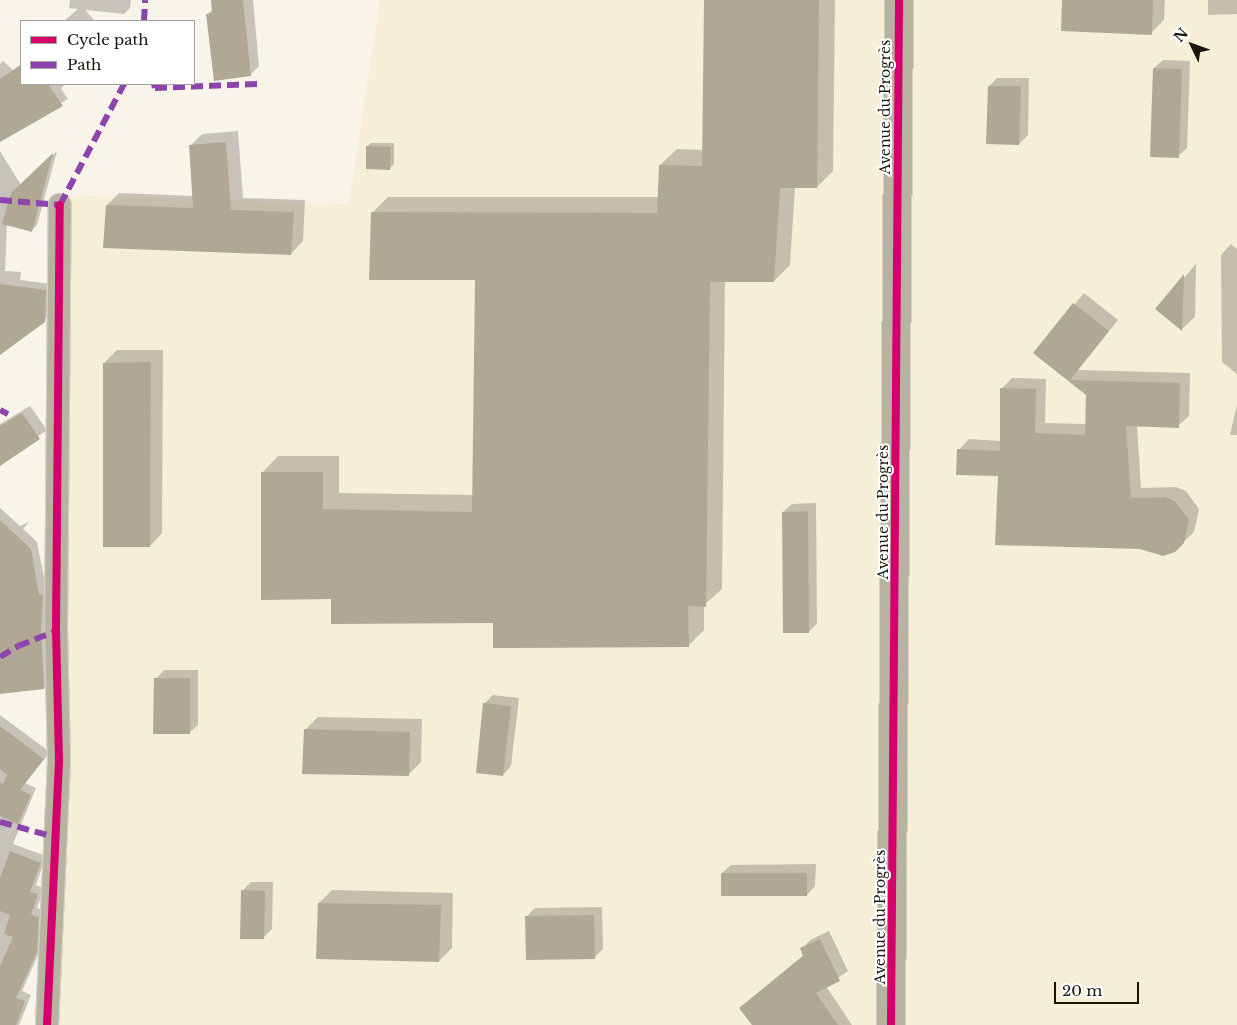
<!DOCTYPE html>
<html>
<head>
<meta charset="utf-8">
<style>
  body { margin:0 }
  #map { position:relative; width:1237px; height:1025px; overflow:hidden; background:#f9f4e9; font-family:"Libre Baskerville",serif }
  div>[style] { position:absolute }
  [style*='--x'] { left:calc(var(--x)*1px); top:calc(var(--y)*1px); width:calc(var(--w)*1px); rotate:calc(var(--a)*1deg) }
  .built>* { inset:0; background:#f7eed8 }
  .shadow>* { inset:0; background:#0003 }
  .building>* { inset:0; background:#b0a895 }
  .roads { filter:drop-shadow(1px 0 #d3cfc7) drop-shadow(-1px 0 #d3cfc7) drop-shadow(0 1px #d3cfc7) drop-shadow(0 -1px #d3cfc7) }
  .minor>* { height:22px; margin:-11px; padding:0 11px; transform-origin:11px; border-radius:11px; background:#b8b2a0 }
  .tertiary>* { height:28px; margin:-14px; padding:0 14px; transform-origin:14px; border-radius:14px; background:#b8b2a0 }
  .quiet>* { height:6px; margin-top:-3px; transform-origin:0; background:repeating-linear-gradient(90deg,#8e44ad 0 12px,transparent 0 18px) }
  .cycleway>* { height:8px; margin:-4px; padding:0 4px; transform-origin:4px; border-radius:4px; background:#d6006c }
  span { translate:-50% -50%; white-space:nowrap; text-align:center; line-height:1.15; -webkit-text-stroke:4px #fff; paint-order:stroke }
  .street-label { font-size:14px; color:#19150d }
  .legend { position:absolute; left:20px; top:20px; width:175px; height:65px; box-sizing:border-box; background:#fff; border:1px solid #a3a19e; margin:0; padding:6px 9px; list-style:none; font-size:15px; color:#19150d }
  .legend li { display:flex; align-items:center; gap:10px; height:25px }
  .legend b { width:25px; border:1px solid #a3a19e }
  .north { position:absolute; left:1167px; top:20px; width:50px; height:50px; -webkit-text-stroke:4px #fff; paint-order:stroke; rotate:312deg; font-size:14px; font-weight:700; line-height:20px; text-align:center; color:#19150d }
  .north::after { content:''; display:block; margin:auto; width:18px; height:22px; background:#19150d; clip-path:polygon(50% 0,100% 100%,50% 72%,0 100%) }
  .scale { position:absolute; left:1054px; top:982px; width:85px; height:22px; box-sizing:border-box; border:2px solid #19150d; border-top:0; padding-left:6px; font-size:15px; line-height:18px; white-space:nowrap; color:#19150d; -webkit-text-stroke:4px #fff; paint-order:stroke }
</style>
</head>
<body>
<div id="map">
  <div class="built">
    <div style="clip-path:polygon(380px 0,1237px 0,1237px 1025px,52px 1025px,69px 195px,349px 204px)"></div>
  </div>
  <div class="shadow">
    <div style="clip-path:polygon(70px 0,131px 0,130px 8px,124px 14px,85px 10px,95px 21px,64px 21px,78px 9px,69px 8px)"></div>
    <div style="clip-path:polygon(212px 0,253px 0,259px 66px,250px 75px,208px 14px,213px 9px)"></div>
    <div style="clip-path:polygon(705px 0,835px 0,833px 171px,817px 187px,795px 187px,790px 265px,774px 281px,725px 281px,722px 589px,704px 605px,704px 630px,688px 646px,333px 598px,262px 473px,278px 456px,339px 456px,339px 493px,474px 495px,476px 279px,372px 213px,388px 197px,659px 197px,660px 165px,677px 149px,704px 150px)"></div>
    <div style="clip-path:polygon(1063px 0,1165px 0,1164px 20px,1151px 33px)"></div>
    <div style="clip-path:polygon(1208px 0,1237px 0,1237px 14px,1208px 15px)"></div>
    <div style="clip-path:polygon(1163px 60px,1190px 61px,1187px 148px,1178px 156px,1154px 68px)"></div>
    <div style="clip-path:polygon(3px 61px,13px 70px,21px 64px,21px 84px,65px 84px,61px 89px,68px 99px,0 140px,0 64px)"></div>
    <div style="clip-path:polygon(997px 78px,1029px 78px,1028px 135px,1019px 144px,989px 86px)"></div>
    <div style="clip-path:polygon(238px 131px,243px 198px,305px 200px,303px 241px,291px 254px,107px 205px,119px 193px,194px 196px,190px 146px,202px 134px)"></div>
    <div style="clip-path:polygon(371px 143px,394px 143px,394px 164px,390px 168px,367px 147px)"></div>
    <div style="clip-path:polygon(0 151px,21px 185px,57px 151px,37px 225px,31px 231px,7px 224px,5px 271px,21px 272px,20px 280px,51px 284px,50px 315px,0 354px)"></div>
    <div style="clip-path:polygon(1231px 244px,1237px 249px,1237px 374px,1222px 362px,1221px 255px)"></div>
    <div style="clip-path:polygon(1196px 264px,1195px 317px,1182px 329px,1157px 309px)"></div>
    <div style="clip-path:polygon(1084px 293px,1118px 320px,1078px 370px,1190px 373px,1189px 416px,1178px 426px,1137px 425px,1141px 488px,1176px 487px,1186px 491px,1199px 509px,1194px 532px,1174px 551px,999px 475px,959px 450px,969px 439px,1001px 441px,1001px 389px,1012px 378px,1046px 379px,1045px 423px,1086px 424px,1087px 394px,1035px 353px)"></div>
    <div style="clip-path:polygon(117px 350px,163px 350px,162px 533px,150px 546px,104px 363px)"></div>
    <div style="clip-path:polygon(1237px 405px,1237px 435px,1230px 435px)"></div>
    <div style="clip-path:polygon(30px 406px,47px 430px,0 464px,0 424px)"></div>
    <div style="clip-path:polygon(816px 503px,817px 623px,809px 632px,783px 512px,792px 504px)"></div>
    <div style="clip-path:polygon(0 508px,20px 526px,29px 522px,23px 529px,37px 542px,46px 588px,50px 682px,44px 688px,0 584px)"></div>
    <div style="clip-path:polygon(164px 670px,198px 670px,198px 725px,189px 733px,156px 679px)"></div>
    <div style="clip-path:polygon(493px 695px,519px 698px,511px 766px,503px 775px,484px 704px)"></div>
    <div style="clip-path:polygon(0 715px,50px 752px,25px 783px,36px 788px,13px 844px,46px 856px,36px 885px,44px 888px,37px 908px,45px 911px,43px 944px,22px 991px,31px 995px,19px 1025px,0 1025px)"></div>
    <div style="clip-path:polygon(318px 717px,422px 719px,421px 762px,408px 775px,305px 730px)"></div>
    <div style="clip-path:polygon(816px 864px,815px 886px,807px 895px,722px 873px,731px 865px)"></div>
    <div style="clip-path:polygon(251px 882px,273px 882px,272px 929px,264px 937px,242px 891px)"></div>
    <div style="clip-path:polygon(332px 890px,453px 893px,452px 948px,439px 961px,319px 903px)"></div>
    <div style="clip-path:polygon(602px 907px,603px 949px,594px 958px,526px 917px,535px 908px)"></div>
    <div style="clip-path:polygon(829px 931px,848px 971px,826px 986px,852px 1025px,754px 1025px,740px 1008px,804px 955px,802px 949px,810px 940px)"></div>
  </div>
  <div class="building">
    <div style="clip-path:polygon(211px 0,243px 0,251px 76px,214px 81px,206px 14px,212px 13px)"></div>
    <div style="clip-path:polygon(704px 0,819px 0,817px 188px,780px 188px,774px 282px,710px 282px,706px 607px,688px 606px,689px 647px,493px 648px,493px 623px,331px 624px,331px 599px,261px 600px,261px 472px,323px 472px,323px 509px,472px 512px,475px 280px,369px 280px,371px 212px,657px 213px,659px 165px,702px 166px)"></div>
    <div style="clip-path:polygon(1062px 0,1153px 0,1152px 35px,1061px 31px)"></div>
    <div style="clip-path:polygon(21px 65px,21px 84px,48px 84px,63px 106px,0 142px,0 79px)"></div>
    <div style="clip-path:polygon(1153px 68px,1182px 69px,1179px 158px,1150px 157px)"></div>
    <div style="clip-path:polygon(988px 86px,1021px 86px,1019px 145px,986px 144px)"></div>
    <div style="clip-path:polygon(226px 142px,231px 210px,294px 212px,291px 255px,103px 248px,106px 205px,193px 208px,189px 145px)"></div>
    <div style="clip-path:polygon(366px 146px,391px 147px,390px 170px,366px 169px)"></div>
    <div style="clip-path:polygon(53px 153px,32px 232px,2px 224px,11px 193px)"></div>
    <div style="clip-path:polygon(1184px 274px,1182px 331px,1155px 309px)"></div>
    <div style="clip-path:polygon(0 284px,46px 290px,45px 322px,0 355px)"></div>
    <div style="clip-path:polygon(1073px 303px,1109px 331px,1070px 380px,1180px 383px,1179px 428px,1126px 426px,1131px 498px,1165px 497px,1175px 501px,1189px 520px,1184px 543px,1175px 552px,1163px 556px,1140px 549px,995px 545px,998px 476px,956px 475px,957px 449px,1000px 451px,1000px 388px,1036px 389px,1035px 433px,1085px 435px,1086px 395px,1033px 353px)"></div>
    <div style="clip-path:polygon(151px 362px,150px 547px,103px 547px,103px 363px)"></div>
    <div style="clip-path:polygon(22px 413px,40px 439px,0 466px,0 426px)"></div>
    <div style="clip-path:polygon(808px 511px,809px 633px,783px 633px,782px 512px)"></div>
    <div style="clip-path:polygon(0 520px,31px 549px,39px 595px,43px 594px,41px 630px,44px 689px,0 694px)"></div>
    <div style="clip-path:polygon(154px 678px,190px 678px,190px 734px,153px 734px)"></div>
    <div style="clip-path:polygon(483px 703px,511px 706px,503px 776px,476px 773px)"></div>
    <div style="clip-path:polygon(0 726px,44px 759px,20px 790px,31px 795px,18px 824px,0 816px,0 782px,3px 784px,7px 775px,0 769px)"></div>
    <div style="clip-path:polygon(304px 729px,410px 732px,409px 776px,302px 774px)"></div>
    <div style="clip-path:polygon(10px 851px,41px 863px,30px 892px,38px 894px,31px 915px,39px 917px,37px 952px,16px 998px,25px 1001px,16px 1025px,0 1025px,0 966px,13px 937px,4px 934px,10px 915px,0 911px,0 878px)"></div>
    <div style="clip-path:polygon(721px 873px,807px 873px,807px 896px,721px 896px)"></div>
    <div style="clip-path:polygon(241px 890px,265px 891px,264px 939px,240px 939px)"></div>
    <div style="clip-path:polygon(318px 903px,441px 905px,439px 962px,316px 959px)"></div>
    <div style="clip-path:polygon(594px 915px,595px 959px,526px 960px,525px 916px)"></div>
    <div style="clip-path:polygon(820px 939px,840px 981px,816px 993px,838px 1025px,752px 1025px,739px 1008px,803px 956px,800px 948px)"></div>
  </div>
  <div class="roads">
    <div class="minor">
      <div style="--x:47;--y:1025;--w:264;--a:-87.4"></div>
      <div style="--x:59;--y:761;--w:130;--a:-91.3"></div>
      <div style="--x:56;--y:631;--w:426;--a:-89.5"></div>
    </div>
    <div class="tertiary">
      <div style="--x:891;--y:1025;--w:1025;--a:-89.55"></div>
    </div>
  </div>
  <div class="quiet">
    <div style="--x:144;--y:21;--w:21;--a:-87"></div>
    <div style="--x:154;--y:84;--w:4;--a:76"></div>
    <div style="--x:155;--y:88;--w:103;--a:-2.2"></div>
    <div style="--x:0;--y:200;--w:60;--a:4.8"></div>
    <div style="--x:60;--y:205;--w:137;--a:-62.1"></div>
    <div style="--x:0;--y:410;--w:9;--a:27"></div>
    <div style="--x:0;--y:657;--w:21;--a:-31"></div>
    <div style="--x:18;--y:646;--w:41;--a:-21.5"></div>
    <div style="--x:0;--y:822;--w:57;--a:15.3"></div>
  </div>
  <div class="cycleway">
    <div style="--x:47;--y:1025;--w:264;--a:-87.4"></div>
    <div style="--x:59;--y:761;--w:130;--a:-91.3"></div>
    <div style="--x:56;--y:631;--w:426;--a:-89.5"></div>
    <div style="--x:891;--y:1025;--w:1025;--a:-89.55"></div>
  </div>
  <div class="street-label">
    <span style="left:885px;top:107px;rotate:-90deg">Avenue du Progrès</span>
    <span style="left:883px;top:512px;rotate:-90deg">Avenue du Progrès</span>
    <span style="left:880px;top:917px;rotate:-90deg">Avenue du Progrès</span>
  </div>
  <ul class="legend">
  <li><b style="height:6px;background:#d6006c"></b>Cycle path</li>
  <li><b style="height:6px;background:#8e44ad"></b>Path</li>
  </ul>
  <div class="north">N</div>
  <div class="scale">20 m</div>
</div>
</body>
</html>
